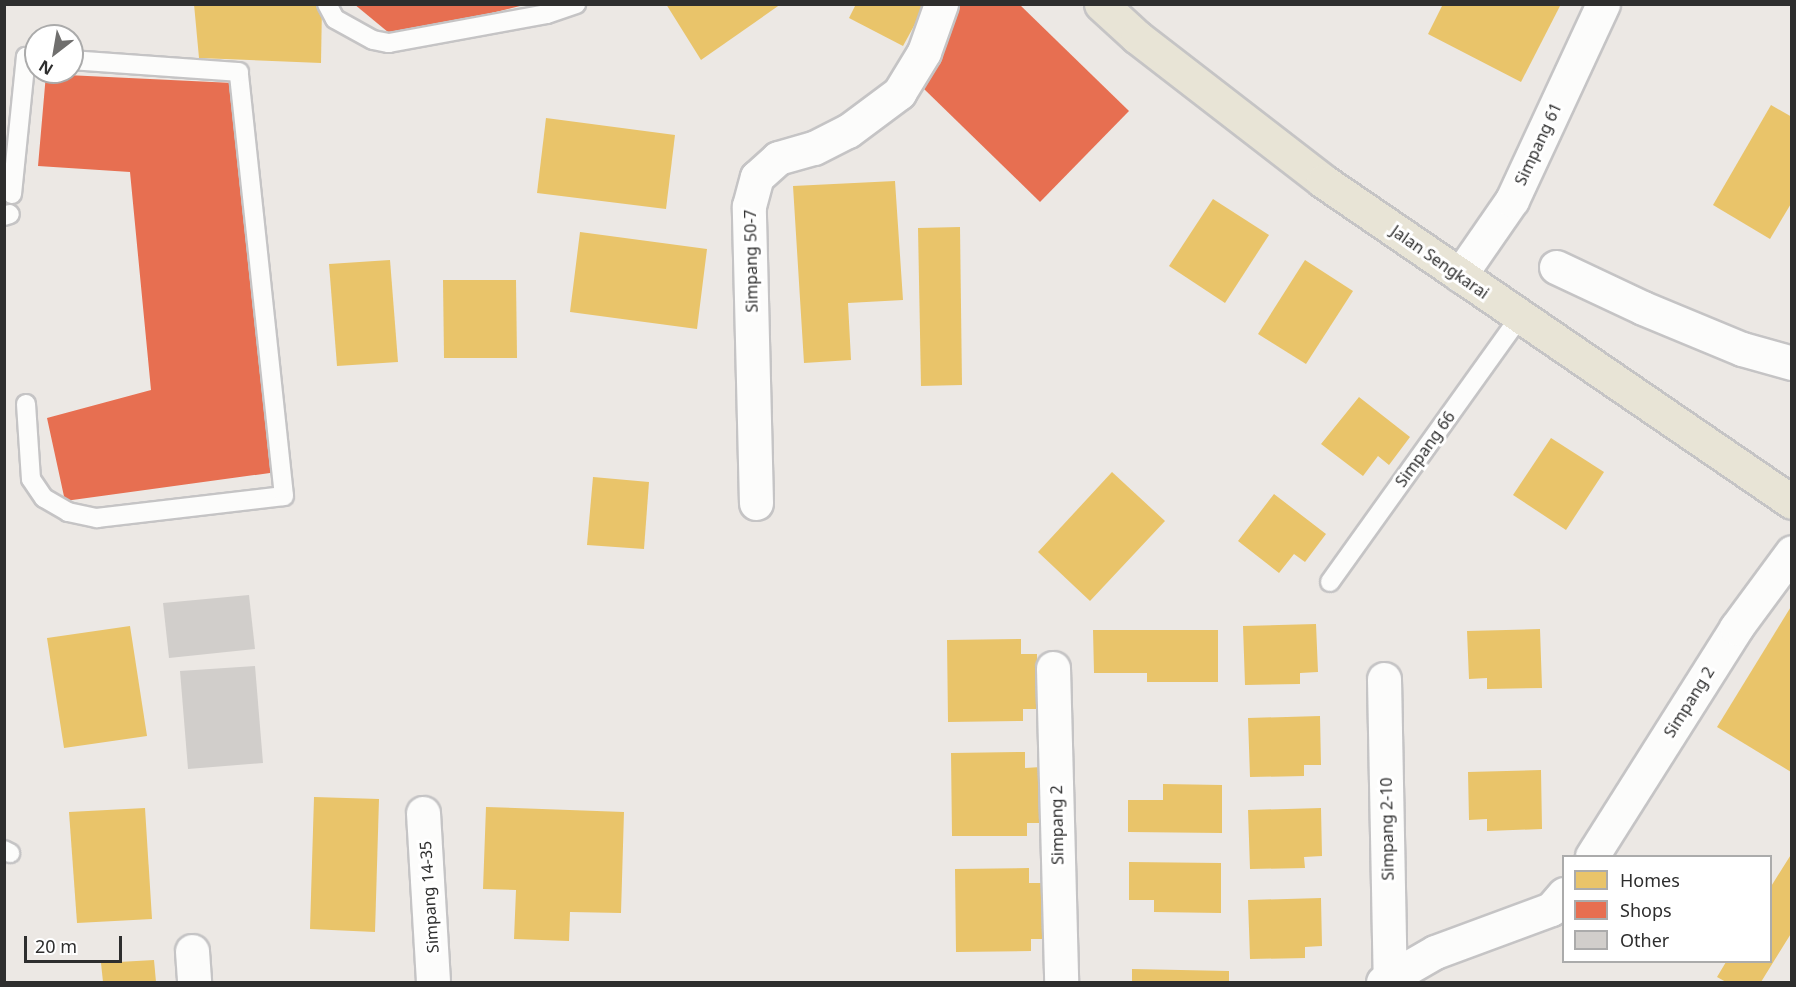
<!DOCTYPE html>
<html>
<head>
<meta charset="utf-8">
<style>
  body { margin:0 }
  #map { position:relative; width:1796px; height:987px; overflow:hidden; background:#ece8e4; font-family:"Noto Sans",sans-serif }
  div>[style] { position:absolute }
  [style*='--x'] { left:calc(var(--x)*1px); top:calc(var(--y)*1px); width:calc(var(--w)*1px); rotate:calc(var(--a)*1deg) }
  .homes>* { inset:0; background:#e9c46a }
  .shops>* { inset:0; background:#e76f51 }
  .building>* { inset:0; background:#d1cecb }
  .roads { filter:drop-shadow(2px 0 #c5c4c5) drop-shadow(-2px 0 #c5c4c5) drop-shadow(0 2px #c5c4c5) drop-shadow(0 -2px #c5c4c5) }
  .lane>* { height:18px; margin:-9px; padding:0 9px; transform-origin:9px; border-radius:9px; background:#fcfcfb }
  .street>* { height:33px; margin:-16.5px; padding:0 16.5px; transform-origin:16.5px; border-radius:16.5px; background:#fcfcfb }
  .primary>* { height:33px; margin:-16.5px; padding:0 16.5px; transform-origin:16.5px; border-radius:16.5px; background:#e8e4d6 }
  span { translate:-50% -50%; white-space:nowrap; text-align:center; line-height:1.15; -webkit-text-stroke:6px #fff; paint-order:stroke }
  .street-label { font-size:16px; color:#2e2e2e }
  .frame { position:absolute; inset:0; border:6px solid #2e2e2e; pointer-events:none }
  .legend { position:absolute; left:1562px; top:855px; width:210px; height:108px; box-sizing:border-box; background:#fff; border:2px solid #ababab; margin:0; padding:8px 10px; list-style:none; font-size:18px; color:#2e2e2e }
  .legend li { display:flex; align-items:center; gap:12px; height:30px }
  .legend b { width:30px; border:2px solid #ababab }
  .north { position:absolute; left:24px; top:24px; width:60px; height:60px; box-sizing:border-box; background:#fff; border:2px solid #ababab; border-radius:50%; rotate:211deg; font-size:16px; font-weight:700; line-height:24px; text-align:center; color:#2e2e2e }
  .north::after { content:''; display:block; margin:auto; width:21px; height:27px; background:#706f6e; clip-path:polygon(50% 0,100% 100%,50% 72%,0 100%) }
  .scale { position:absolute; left:24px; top:936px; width:98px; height:27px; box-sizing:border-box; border:3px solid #2e2e2e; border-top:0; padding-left:8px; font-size:18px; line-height:21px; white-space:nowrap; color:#2e2e2e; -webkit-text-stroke:4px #fff; paint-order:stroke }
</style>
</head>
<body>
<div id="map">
  <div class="homes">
    <div style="clip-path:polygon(194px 4px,322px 5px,321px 63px,199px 58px)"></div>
    <div style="clip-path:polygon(666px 4px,781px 4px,701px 60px)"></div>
    <div style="clip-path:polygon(856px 4px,926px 4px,903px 46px,849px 18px)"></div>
    <div style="clip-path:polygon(1443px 4px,1561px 4px,1521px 82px,1428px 34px)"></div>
    <div style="clip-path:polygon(1771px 105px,1792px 117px,1792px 202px,1770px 239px,1713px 205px)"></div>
    <div style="clip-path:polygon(546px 118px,675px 135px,666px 209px,537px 193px)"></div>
    <div style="clip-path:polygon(895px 181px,903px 300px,848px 303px,851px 360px,804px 363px,793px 186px)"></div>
    <div style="clip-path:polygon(1213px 199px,1269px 235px,1225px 303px,1169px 266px)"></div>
    <div style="clip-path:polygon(960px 227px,962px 385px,921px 386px,918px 228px)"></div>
    <div style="clip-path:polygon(580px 232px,707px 249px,697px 329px,570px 312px)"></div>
    <div style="clip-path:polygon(390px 260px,398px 362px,337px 366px,329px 264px)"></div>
    <div style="clip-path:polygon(1305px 260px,1353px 291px,1306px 364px,1258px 334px)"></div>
    <div style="clip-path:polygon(443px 280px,516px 280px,517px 358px,444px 358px)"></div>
    <div style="clip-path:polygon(1359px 397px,1410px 437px,1389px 465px,1378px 456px,1363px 476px,1321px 444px)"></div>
    <div style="clip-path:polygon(1551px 438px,1604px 472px,1566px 530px,1513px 495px)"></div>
    <div style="clip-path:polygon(1112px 472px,1165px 521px,1090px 601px,1038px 552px)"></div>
    <div style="clip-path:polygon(593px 477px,649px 482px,644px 549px,587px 545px)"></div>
    <div style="clip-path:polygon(1274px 494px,1326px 534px,1305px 562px,1294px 554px,1279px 573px,1238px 541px)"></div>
    <div style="clip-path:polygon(1792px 605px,1792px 770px,1791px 772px,1717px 727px)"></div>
    <div style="clip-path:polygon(1316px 624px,1318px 672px,1300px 673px,1300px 684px,1245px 685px,1243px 626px)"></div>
    <div style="clip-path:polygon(130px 626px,147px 736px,64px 748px,47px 638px)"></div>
    <div style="clip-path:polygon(1540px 629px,1542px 688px,1487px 689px,1487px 678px,1469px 679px,1467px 631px)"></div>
    <div style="clip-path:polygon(1093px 630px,1218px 630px,1218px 682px,1147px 682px,1147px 673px,1094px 673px)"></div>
    <div style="clip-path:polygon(1021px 639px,1021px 654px,1037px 654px,1038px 709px,1023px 709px,1023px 721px,948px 722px,947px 640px)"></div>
    <div style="clip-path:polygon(1320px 716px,1321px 765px,1304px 765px,1304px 776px,1250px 777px,1248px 718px)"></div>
    <div style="clip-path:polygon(1025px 752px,1025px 768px,1041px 767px,1042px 823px,1027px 823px,1027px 836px,952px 836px,951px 753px)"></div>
    <div style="clip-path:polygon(1541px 770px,1542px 829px,1487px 831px,1487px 819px,1469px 820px,1468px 772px)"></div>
    <div style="clip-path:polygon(1163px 784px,1222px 785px,1222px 833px,1128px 832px,1128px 800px,1163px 800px)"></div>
    <div style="clip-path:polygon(314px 797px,379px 799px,375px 932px,310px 929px)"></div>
    <div style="clip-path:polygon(486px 807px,624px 812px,621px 913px,570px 912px,569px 941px,514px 939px,516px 890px,483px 889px)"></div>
    <div style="clip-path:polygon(145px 808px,152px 919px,77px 923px,69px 812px)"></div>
    <div style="clip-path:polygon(1321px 808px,1322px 856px,1304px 857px,1305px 868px,1250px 869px,1248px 810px)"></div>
    <div style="clip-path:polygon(1792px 853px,1792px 932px,1761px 982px,1726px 982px,1717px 977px,1726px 962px,1770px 962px,1770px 888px)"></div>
    <div style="clip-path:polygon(1129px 862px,1221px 863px,1221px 913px,1154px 912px,1154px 900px,1129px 900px)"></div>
    <div style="clip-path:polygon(1029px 868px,1029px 883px,1045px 883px,1046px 939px,1031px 939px,1031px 951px,956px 952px,955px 869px)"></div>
    <div style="clip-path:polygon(1321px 898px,1322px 946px,1305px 947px,1305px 958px,1250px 959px,1248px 900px)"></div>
    <div style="clip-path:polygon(154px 960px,156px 982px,103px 982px,101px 963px)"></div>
    <div style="clip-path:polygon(1132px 969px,1229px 971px,1229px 982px,1132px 982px)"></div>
  </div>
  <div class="shops">
    <div style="clip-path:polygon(354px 4px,524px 4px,524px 5px,394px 37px)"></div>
    <div style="clip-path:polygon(958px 4px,1019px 4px,1129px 111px,1040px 202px,923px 88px)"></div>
    <div style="clip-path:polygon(46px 74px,233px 83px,277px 472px,65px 501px,47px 418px,151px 390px,130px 172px,38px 166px)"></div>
  </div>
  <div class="building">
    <div style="clip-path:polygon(249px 595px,255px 649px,169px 658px,163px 603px)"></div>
    <div style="clip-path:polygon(255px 666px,263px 763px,188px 769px,180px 671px)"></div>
  </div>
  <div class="roads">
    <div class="lane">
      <div style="--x:327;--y:4;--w:17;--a:62"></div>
      <div style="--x:335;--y:19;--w:43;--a:28.9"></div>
      <div style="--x:373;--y:40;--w:16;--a:11"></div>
      <div style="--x:389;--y:43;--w:161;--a:-10.4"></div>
      <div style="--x:547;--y:14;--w:31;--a:-19"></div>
      <div style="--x:12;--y:194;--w:138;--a:-84.2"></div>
      <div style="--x:26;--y:57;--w:10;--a:0"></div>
      <div style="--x:4;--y:216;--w:6;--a:-18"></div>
      <div style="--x:26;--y:404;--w:75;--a:86.2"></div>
      <div style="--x:31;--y:479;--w:23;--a:56"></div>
      <div style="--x:44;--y:498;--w:28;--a:30"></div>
      <div style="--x:68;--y:512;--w:30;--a:12"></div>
      <div style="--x:97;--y:518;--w:188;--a:-6.7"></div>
      <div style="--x:284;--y:496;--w:426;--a:-96.1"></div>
      <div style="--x:239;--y:72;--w:167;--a:-175.9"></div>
      <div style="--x:1330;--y:582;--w:326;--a:-54.4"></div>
      <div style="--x:4;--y:850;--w:7;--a:27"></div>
    </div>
    <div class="street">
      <div style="--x:1556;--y:267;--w:96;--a:25.2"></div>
      <div style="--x:1643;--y:308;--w:107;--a:22.5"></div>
      <div style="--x:1742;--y:349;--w:52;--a:15.6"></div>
      <div style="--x:1460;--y:275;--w:91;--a:-55.3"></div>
      <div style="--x:1512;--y:200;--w:216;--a:-65.1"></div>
      <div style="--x:756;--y:503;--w:297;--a:-91.4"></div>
      <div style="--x:749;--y:206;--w:30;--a:-75"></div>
      <div style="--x:757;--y:177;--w:28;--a:-42"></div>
      <div style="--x:778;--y:158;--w:37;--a:-16"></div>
      <div style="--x:814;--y:148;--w:38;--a:-27"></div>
      <div style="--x:848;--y:131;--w:64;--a:-36.7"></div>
      <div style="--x:899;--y:93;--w:48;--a:-58.6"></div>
      <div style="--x:924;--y:52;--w:51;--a:-70.5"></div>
      <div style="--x:1053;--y:668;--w:314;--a:88.5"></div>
      <div style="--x:1384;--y:679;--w:299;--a:88.9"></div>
      <div style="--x:423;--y:813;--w:169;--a:86.6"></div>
      <div style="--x:1592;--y:856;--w:270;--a:-57.7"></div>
      <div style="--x:1736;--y:628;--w:94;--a:-53.6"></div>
      <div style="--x:192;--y:951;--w:31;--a:86"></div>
      <div style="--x:1383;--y:982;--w:60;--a:-30"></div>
      <div style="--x:1435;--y:952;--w:124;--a:-20.3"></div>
      <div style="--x:1551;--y:909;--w:20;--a:-49"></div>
    </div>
    <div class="primary">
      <div style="--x:1101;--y:4;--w:49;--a:42.5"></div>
      <div style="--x:1137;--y:37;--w:235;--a:37.7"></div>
      <div style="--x:1323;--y:181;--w:568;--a:34.39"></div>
    </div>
  </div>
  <div class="street-label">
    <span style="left:1538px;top:144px;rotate:-65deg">Simpang 61</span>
    <span style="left:751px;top:261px;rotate:-91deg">Simpang 50-7</span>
    <span style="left:1440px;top:262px;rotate:35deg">Jalan Sengkarai</span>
    <span style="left:1425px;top:449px;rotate:-54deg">Simpang 66</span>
    <span style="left:1689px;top:702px;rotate:-58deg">Simpang 2</span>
    <span style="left:1057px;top:825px;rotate:-91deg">Simpang 2</span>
    <span style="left:1387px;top:829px;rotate:-91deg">Simpang 2-10</span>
    <span style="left:429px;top:897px;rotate:-94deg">Simpang 14-35</span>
  </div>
  <div class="frame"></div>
  <ul class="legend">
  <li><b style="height:16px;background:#e9c46a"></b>Homes</li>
  <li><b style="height:16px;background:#e76f51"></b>Shops</li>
  <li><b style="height:16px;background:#d1cecb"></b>Other</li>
  </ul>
  <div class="north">N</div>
  <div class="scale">20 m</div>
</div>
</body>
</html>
